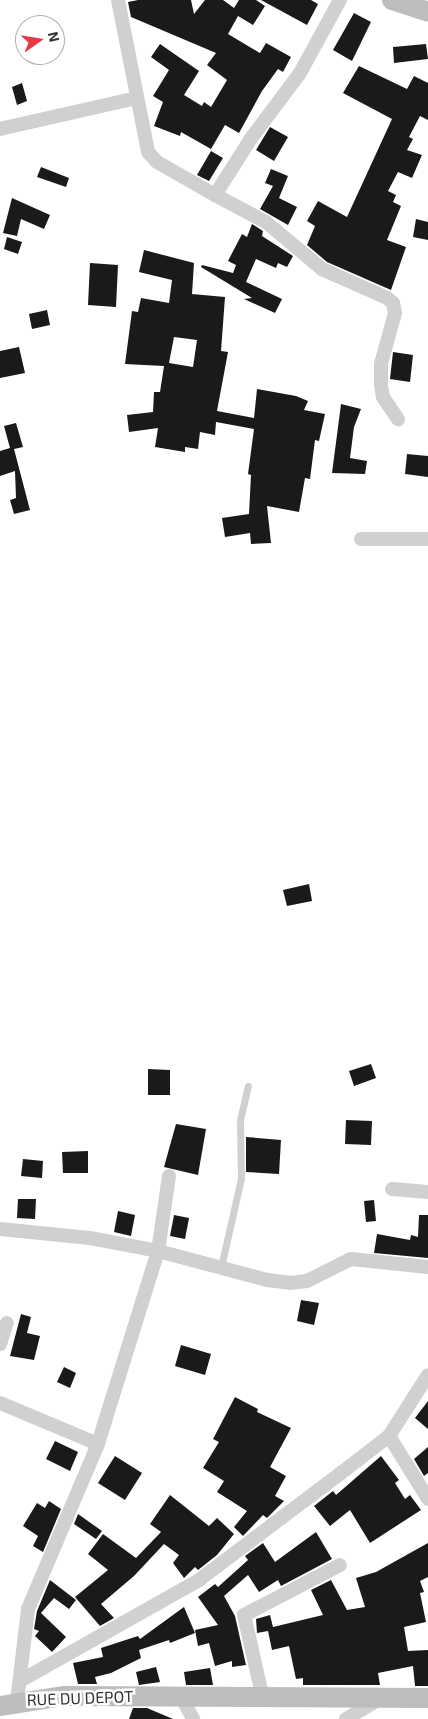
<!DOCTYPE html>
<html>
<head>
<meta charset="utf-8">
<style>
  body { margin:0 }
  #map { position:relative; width:428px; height:1719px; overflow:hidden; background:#fff; font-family:"Exo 2",sans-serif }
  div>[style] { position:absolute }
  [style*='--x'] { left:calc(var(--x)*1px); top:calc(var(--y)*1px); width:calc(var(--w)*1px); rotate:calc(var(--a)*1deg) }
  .building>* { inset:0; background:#1a1a1a }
  .lane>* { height:7px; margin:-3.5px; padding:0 3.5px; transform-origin:3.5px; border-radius:3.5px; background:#d0d0d0 }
  .street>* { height:14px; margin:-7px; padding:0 7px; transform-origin:7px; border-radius:7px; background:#d0d0d0 }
  .secondary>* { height:20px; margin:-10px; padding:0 10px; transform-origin:10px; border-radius:10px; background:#bdbdbd }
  span { translate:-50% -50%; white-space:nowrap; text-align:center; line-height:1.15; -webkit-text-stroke:5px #fff; paint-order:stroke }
  .street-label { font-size:16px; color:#333 }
  .north { position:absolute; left:15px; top:15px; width:50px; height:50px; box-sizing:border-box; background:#fff; border:1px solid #adadad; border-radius:50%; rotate:77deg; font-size:14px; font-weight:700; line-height:20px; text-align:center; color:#333 }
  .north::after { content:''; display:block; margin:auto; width:18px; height:22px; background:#e63946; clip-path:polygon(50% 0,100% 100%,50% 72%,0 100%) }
</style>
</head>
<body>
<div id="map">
  <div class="building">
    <div style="clip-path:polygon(138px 0,191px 0,194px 14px,205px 0,223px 0,234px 8px,239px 0,256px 0,265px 6px,253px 25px,238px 16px,228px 34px,260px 53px,266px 43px,291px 57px,283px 72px,278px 69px,262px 91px,239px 133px,225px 125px,211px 149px,181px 132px,180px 136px,154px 126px,163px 102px,153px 96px,169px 70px,151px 57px,160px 44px,199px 71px,184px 95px,202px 106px,204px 102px,211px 107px,227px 80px,207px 65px,216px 53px,131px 17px,128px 2px)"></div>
    <div style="clip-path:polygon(261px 0,311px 0,318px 4px,307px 25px)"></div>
    <div style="clip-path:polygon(354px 13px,371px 22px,352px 61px,333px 50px)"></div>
    <div style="clip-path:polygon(426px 44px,428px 59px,394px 63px,393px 47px)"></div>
    <div style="clip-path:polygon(359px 66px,407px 89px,414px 76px,428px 83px,428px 120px,420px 116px,409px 137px,413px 139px,407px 150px,422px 155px,412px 178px,398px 172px,388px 191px,396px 195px,393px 202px,401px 206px,387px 240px,406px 247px,391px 290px,327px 262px,307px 245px,315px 226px,307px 221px,318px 201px,347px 217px,392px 119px,343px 93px)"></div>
    <div style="clip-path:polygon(22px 83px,27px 101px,17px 105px,12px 87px)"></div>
    <div style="clip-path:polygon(270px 127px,288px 137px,274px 161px,256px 150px)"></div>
    <div style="clip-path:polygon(211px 151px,223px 158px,209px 181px,197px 175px)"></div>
    <div style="clip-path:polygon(41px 167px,69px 178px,66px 187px,37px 177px)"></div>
    <div style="clip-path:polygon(271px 169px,288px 176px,279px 198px,297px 207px,288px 225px,260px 209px,273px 186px,265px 183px)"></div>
    <div style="clip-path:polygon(12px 198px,50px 215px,44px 229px,21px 219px,17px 236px,3px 233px)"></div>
    <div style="clip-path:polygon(416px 219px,428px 222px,428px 240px,413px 237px)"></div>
    <div style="clip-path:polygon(252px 224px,263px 231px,262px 236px,293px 256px,287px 267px,278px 263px,276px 268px,256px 259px,246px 282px,282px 299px,275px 313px,244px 299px,252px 298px,201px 267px,202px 265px,233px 273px,236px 265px,228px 261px,242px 234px,247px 237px)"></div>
    <div style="clip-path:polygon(7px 237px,22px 242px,18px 254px,4px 249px)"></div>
    <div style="clip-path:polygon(evenodd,144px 250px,194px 263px,192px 294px,225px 297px,221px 351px,228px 352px,217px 411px,254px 418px,257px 389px,296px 396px,308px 401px,304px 410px,325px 414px,319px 441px,315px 440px,310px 479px,305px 478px,299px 512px,267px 506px,271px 543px,251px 544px,250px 533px,225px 537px,222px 518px,249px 514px,251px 475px,248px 474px,254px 429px,216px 422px,215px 435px,200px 432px,198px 449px,185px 447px,185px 452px,155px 447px,158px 428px,129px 432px,127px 415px,153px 412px,154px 392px,160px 392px,164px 366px,125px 364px,132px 311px,138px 312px,141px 298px,169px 303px,172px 280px,139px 272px,144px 250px,174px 337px,197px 340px,193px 367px,169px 363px,174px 337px)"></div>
    <div style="clip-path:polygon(90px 263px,118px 265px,116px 307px,88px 305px)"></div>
    <div style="clip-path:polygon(47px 310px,50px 325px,32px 329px,29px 314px)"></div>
    <div style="clip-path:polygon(19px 347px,25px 373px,0 378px,0 351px)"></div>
    <div style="clip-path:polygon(393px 352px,413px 355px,410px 382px,390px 379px)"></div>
    <div style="clip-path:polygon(341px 404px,361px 409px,354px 427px,350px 458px,367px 461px,365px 474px,332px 473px)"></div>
    <div style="clip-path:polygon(16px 423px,23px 447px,14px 449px,30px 510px,14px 514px,10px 500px,16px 498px,15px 471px,0 476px,0 451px,10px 448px,4px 426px)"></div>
    <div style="clip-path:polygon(407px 454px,428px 456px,428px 477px,405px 474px)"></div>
    <div style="clip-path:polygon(309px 884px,312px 901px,287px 906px,283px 890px)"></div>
    <div style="clip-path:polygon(371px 1064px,376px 1078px,354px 1086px,349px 1071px)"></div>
    <div style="clip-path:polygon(148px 1069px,170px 1070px,170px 1095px,148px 1095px)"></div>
    <div style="clip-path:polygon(346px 1120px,372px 1121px,371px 1145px,345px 1144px)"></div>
    <div style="clip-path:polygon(176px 1124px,206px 1129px,198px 1175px,164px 1167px)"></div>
    <div style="clip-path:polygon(246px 1137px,281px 1140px,279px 1174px,246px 1172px)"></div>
    <div style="clip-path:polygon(88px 1151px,88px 1173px,63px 1173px,62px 1152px)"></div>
    <div style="clip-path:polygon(23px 1159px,43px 1161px,42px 1178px,21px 1176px)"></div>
    <div style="clip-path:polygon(18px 1199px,36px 1199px,35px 1219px,17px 1218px)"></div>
    <div style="clip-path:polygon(374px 1200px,376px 1221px,366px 1222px,364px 1201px)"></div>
    <div style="clip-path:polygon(118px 1211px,135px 1215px,131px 1236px,114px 1232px)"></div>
    <div style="clip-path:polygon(174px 1215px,189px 1218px,185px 1239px,170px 1236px)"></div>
    <div style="clip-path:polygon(419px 1215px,428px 1215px,428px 1258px,374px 1253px,377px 1234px,410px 1240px,411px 1235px,418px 1237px)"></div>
    <div style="clip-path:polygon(301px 1300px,319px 1303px,314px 1325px,297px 1321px)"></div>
    <div style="clip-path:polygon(21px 1314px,31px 1317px,27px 1333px,40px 1336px,34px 1360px,10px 1356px)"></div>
    <div style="clip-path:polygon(181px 1345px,211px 1354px,205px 1375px,175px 1366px)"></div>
    <div style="clip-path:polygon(64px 1367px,76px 1373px,70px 1388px,57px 1382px)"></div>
    <div style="clip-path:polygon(235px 1397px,258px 1409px,257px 1412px,291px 1428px,270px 1467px,286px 1476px,275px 1496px,284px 1501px,267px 1518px,263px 1515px,243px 1536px,234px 1527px,247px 1511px,217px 1492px,224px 1481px,203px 1468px,219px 1442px,213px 1439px)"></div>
    <div style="clip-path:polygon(428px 1401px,428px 1429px,415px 1418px)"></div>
    <div style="clip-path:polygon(55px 1441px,78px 1452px,70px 1471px,46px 1459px)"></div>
    <div style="clip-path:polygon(428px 1447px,428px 1473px,424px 1476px,414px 1459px)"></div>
    <div style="clip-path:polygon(115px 1456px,142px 1473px,125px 1500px,98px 1483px)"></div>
    <div style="clip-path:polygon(381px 1456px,399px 1480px,395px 1483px,405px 1499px,410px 1495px,421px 1510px,370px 1543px,350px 1510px,330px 1526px,314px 1506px,333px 1491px,336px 1495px)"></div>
    <div style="clip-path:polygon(170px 1495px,209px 1526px,217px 1518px,234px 1534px,217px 1555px,198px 1570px,195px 1567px,184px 1578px,173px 1563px,179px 1555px,164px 1544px,134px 1576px,101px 1604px,114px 1618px,100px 1626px,75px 1597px,108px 1570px,88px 1554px,103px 1534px,136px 1558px,161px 1532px,150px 1524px)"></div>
    <div style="clip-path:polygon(49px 1501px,61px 1509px,43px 1552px,33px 1546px,38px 1536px,23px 1526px,37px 1503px,45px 1508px)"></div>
    <div style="clip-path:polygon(78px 1514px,102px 1531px,96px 1539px,74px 1524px)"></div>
    <div style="clip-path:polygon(316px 1532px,332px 1559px,281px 1586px,278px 1580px,259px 1592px,248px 1575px,224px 1596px,235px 1616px,246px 1665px,232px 1667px,232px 1661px,215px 1666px,209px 1643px,198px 1646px,195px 1630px,218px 1625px,198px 1597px,215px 1584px,218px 1587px,248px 1560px,245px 1556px,263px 1543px,275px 1562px)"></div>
    <div style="clip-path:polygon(428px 1543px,428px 1577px,420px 1581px,424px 1592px,420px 1593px,426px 1622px,404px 1627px,408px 1651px,428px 1650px,428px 1686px,415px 1686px,413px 1666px,378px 1673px,380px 1685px,303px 1685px,303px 1678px,296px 1679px,289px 1646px,272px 1650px,268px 1631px,257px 1633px,256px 1619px,270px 1615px,273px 1627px,323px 1615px,311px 1590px,331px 1580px,347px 1610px,365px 1607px,356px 1578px,376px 1572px)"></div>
    <div style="clip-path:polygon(50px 1580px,76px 1600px,69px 1609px,54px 1598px,41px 1613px,66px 1637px,52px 1652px,35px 1636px,39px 1631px,34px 1629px,37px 1611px)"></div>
    <div style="clip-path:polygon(184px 1607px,195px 1633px,170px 1643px,169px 1640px,139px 1650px,141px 1658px,111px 1673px,95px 1677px,97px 1684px,78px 1684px,73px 1663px,103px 1657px,101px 1648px,138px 1636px,140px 1639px)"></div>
    <div style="clip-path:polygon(156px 1667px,160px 1682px,139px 1685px,136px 1672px)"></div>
    <div style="clip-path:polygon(210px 1668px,213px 1685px,186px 1685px,184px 1672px)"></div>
    <div style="clip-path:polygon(133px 1708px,147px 1708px,173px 1719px,129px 1719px)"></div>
  </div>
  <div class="lane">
    <div style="--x:221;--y:1267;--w:91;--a:-77.3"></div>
    <div style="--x:241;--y:1178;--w:58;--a:-91"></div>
    <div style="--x:240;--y:1120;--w:35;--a:-77"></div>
  </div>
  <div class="street">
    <div style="--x:118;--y:0;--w:155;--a:78.8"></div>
    <div style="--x:148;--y:152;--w:13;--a:48"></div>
    <div style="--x:157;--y:162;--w:67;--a:29.6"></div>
    <div style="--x:215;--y:195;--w:69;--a:-57.5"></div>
    <div style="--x:252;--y:137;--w:80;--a:-53.1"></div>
    <div style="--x:300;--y:73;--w:83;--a:-61.3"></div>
    <div style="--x:0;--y:129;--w:139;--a:-12.8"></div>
    <div style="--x:215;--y:195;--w:58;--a:27.9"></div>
    <div style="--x:266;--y:222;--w:73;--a:40"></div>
    <div style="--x:322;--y:269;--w:71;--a:24"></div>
    <div style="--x:387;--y:298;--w:8;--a:40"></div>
    <div style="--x:393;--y:303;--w:10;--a:79"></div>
    <div style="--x:395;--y:313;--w:53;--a:105.4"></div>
    <div style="--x:381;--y:364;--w:21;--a:90"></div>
    <div style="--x:381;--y:385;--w:12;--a:81"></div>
    <div style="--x:383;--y:397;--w:27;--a:56"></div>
    <div style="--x:361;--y:539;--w:67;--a:0"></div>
    <div style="--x:169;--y:1176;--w:76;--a:98.3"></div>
    <div style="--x:158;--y:1251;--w:113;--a:14.9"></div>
    <div style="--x:267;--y:1280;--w:23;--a:7"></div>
    <div style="--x:290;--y:1283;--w:17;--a:-7"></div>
    <div style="--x:307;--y:1281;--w:49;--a:-26.6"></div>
    <div style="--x:351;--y:1259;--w:77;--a:5.9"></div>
    <div style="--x:392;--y:1189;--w:36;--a:5"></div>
    <div style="--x:0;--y:1229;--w:90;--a:5.7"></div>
    <div style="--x:90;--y:1238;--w:69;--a:10.8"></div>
    <div style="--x:158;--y:1251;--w:202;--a:107.3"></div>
    <div style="--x:0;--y:1344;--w:22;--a:-72"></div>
    <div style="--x:0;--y:1403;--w:106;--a:22.7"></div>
    <div style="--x:98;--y:1444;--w:179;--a:113"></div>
    <div style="--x:28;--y:1609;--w:93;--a:96.8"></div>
    <div style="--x:389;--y:1436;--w:74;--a:58.2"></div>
    <div style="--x:20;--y:1681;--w:206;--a:-29.4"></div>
    <div style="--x:199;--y:1580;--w:178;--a:-37"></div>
    <div style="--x:341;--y:1473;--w:61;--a:-37.6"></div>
    <div style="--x:389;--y:1436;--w:72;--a:-57.4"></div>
    <div style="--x:182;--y:1698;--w:24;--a:62"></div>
    <div style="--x:263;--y:1699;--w:86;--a:-102.7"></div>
    <div style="--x:244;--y:1615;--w:108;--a:-27.5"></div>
    <div style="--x:346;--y:1719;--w:39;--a:-31"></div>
  </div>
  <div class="secondary">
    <div style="--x:392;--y:0;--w:38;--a:18"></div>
    <div style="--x:0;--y:1706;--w:65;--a:-8.9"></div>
    <div style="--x:64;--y:1696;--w:364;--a:0.3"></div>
  </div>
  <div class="street-label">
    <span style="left:80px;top:1698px;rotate:-2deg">RUE DU DEPOT</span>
  </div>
  <div class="north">N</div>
</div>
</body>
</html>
